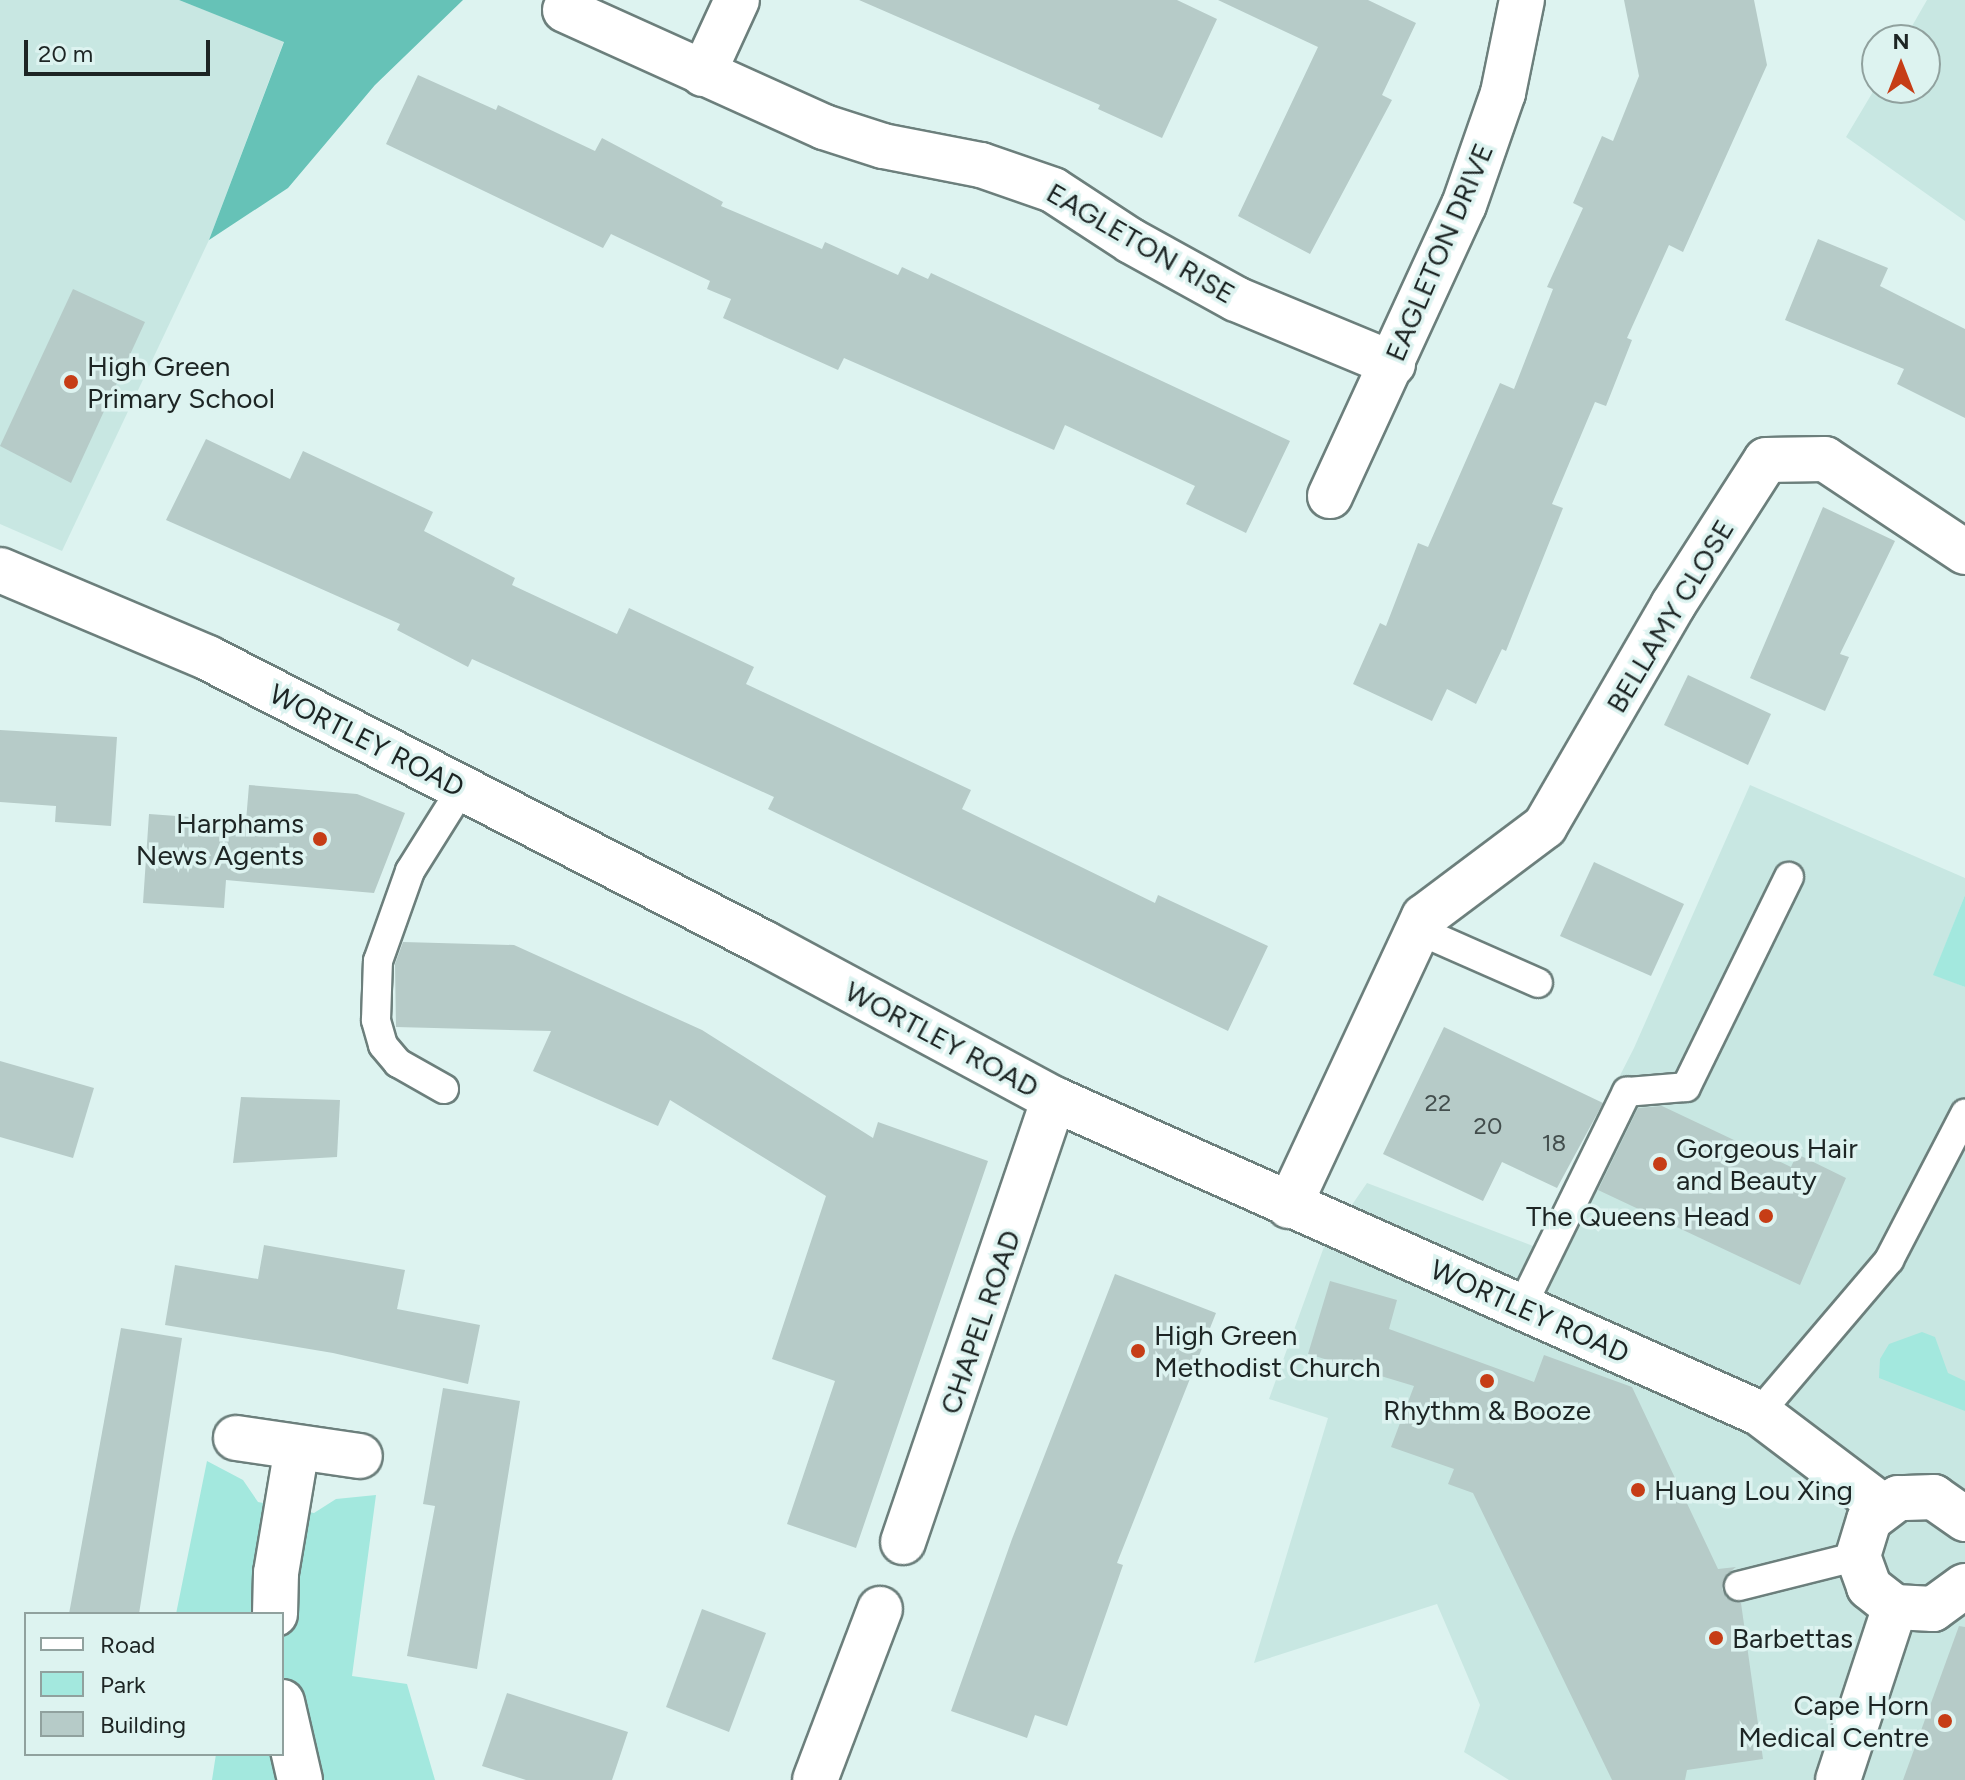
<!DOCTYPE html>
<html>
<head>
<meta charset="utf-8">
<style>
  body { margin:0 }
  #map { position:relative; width:1965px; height:1780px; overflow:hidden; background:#ddf3f0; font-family:Figtree,sans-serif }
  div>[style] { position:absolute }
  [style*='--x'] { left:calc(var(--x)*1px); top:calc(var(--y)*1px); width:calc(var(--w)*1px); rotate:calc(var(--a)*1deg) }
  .built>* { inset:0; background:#c8e7e2 }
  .green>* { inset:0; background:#a3e8de }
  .forest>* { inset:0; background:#66c2b7 }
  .building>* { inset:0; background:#b6cbc8 }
  .roads { filter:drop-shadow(2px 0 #6c7f7c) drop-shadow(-2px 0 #6c7f7c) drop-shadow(0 2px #6c7f7c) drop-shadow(0 -2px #6c7f7c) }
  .lane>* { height:28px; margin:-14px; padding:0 14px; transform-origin:14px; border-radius:14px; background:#fff }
  .street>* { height:44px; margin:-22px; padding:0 22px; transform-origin:22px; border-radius:22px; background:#fff }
  .secondary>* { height:44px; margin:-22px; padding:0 22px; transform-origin:22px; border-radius:22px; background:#fff }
  .dots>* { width:22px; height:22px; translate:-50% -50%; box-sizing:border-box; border:4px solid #ddf3f0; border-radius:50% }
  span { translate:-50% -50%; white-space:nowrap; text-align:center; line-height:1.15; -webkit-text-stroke:7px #ddf3f0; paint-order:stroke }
  .number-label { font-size:24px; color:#434e4d }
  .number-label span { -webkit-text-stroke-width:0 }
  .street-label { font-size:28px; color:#1d2524 }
  .poi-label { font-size:28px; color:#1d2524 }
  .left { translate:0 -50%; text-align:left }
  .right { translate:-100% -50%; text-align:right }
  .legend { position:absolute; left:24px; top:1612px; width:260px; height:144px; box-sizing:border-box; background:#ddf3f0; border:2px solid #90a19e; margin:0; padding:10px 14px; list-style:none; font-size:24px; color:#1d2524 }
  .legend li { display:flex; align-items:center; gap:16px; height:40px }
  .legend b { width:40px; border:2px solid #90a19e }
  .north { position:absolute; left:1861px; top:24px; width:80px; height:80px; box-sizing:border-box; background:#ddf3f0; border:2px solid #90a19e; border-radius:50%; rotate:0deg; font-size:22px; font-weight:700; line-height:32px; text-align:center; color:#1d2524 }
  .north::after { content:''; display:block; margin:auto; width:28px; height:36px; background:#c63d16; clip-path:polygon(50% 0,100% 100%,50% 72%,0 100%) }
  .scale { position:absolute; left:24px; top:40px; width:186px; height:36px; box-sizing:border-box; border:4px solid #1d2524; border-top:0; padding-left:10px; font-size:24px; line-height:28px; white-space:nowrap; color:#1d2524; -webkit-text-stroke:6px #ddf3f0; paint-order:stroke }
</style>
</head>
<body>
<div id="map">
  <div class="built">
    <div style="clip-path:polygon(0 0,179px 0,284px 41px,209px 240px,62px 551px,0 524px)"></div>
    <div style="clip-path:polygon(1927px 0,1965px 0,1965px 221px,1846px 137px,1877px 85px,1925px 88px,1925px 40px,1904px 40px)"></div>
    <div style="clip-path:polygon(1750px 785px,1965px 878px,1965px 895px,1934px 974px,1965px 987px,1965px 1780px,1509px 1780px,1464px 1752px,1480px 1705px,1437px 1604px,1254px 1663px,1328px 1418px,1269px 1399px,1325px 1244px,1367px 1183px,1533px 1246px,1634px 1048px)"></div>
  </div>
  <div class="green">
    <div style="clip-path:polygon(1965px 895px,1965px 987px,1933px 975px)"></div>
    <div style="clip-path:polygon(1922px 1332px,1935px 1337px,1948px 1373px,1965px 1381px,1965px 1411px,1879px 1378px,1880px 1359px,1889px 1344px)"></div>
    <div style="clip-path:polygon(207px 1461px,243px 1480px,258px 1502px,314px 1513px,336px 1499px,376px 1495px,352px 1676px,407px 1684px,435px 1780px,212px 1780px,216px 1754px,282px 1754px,282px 1614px,176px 1614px)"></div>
  </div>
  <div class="forest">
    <div style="clip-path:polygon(179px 0,463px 0,375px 85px,288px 188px,209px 240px,284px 42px)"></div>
  </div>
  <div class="building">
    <div style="clip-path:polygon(859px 0,1177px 0,1217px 19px,1162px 138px,1098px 109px,1100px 105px)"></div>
    <div style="clip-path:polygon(1218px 0,1368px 0,1416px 23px,1382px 95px,1392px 100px,1310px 254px,1238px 216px,1318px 47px)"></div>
    <div style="clip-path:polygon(1624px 0,1754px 0,1767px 65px,1683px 252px,1669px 245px,1627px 338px,1632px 340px,1606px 406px,1595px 402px,1552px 504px,1563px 508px,1506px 651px,1502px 649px,1476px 704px,1447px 689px,1432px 721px,1353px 684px,1380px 623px,1386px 626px,1418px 543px,1428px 547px,1500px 383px,1514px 389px,1553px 289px,1547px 287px,1583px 208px,1573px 203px,1602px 136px,1613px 141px,1639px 76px)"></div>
    <div style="clip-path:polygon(418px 75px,496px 110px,498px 105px,595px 151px,602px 138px,723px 202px,721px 206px,822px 249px,825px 242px,898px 275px,902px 267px,928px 279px,931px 273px,1290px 441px,1246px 533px,1186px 504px,1195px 486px,1065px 425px,1054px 450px,844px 358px,838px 370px,723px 318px,731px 299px,707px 289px,710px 281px,611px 234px,603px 248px,386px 144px)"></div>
    <div style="clip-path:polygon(1818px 239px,1888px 268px,1880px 286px,1965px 329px,1965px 418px,1897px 384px,1904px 369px,1785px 320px)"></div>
    <div style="clip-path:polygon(73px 289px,145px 322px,71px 483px,0 446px)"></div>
    <div style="clip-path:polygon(206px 439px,290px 479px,303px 451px,433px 512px,424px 531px,515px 578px,512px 585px,617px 634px,629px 608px,754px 667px,746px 684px,971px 790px,962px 809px,1155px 903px,1158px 895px,1268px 946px,1228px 1031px,768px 809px,774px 797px,472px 659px,468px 667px,397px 630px,400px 624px,166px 520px)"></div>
    <div style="clip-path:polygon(1823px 507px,1895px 541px,1840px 654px,1849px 657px,1825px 711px,1750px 678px)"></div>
    <div style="clip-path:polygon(1688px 675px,1771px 714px,1748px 765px,1664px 725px)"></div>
    <div style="clip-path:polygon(0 730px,117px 737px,111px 826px,55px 822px,56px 806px,0 802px)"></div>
    <div style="clip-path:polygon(249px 785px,357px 794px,405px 813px,374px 893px,226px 880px,224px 908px,143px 903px,149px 814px,246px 821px)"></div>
    <div style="clip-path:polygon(1594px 862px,1684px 904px,1651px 976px,1560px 936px)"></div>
    <div style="clip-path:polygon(403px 942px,514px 945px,702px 1030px,873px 1138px,878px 1122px,988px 1161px,856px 1548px,787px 1524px,835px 1381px,772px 1359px,826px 1196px,670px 1100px,658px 1126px,533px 1071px,551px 1031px,396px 1027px,395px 964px)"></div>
    <div style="clip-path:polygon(1444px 1027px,1603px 1103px,1557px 1188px,1502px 1162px,1483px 1201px,1383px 1154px)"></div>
    <div style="clip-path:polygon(0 1061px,94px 1088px,73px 1158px,0 1137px)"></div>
    <div style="clip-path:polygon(241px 1097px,340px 1100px,337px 1157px,233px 1163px)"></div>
    <div style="clip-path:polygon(1662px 1106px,1791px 1167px,1797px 1154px,1846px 1178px,1800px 1285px,1598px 1190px,1638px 1108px)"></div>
    <div style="clip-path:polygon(264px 1245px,405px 1270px,397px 1309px,480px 1325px,468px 1384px,333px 1353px,165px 1325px,175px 1265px,258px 1279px)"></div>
    <div style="clip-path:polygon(1115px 1274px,1216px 1313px,1117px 1563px,1123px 1565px,1067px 1726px,1035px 1715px,1027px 1738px,951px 1711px,1012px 1539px)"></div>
    <div style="clip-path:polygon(1330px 1281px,1397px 1300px,1389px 1329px,1534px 1382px,1544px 1355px,1632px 1387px,1718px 1569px,1736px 1567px,1727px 1574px,1722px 1589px,1727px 1598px,1741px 1603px,1763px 1759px,1687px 1770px,1685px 1780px,1612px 1780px,1473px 1493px,1448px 1484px,1454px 1469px,1391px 1447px,1414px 1386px,1308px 1354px)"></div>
    <div style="clip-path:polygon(121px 1328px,182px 1338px,139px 1614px,69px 1614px)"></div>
    <div style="clip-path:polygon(443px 1388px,520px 1401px,477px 1669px,407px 1656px,435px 1506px,423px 1504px)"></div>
    <div style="clip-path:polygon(702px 1609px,766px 1633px,729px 1732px,666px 1707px)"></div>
    <div style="clip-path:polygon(1959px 1626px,1965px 1627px,1965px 1780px,1903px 1780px)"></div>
    <div style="clip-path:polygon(507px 1693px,628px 1732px,612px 1780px,526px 1780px,482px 1766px)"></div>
  </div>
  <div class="roads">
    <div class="lane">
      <div style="--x:1418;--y:930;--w:131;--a:23.8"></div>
      <div style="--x:444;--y:1089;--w:53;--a:-150.5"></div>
      <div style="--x:398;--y:1063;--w:23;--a:-130"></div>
      <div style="--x:383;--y:1045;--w:26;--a:-106"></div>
      <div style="--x:376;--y:1020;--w:59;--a:-88.1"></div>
      <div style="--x:378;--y:961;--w:96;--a:-70.4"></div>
      <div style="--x:410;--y:871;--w:98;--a:-57.9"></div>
      <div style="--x:1521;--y:1308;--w:241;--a:-63.9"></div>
      <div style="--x:1627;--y:1092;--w:59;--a:-4.8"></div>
      <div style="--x:1686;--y:1087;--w:234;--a:-63.9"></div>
      <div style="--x:1759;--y:1413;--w:201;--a:-49.6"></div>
      <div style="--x:1889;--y:1260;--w:165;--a:-62.5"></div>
      <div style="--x:1739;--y:1586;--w:123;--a:-14.1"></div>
    </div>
    <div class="street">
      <div style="--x:565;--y:10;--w:284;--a:24.3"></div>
      <div style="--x:824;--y:127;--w:62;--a:17.9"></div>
      <div style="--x:883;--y:146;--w:100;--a:11"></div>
      <div style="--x:981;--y:165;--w:76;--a:19.1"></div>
      <div style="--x:1053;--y:190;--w:93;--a:33.2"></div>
      <div style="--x:1131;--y:241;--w:120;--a:28.9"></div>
      <div style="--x:1236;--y:299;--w:170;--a:22.5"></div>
      <div style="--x:703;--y:74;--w:81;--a:-65.3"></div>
      <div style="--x:1330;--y:496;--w:320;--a:-65.3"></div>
      <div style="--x:1464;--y:205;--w:119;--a:-70.8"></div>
      <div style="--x:1503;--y:93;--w:95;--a:-78.5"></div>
      <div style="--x:1289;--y:1206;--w:319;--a:-65"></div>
      <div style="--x:1424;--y:917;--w:151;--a:-36.9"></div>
      <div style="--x:1545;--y:826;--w:255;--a:-59.9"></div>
      <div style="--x:1673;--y:605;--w:172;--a:-57.3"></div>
      <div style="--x:1766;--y:460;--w:59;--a:-1"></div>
      <div style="--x:1825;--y:459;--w:168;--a:33.6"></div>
      <div style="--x:236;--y:1438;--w:125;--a:8.3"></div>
      <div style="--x:903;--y:1542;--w:468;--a:-71.2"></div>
      <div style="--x:275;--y:1614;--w:41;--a:-88.6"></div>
      <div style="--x:276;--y:1573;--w:127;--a:-80.5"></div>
      <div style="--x:282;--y:1702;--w:80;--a:77"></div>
      <div style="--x:815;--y:1780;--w:183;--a:-69.2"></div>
      <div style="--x:1838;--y:1780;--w:182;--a:-71.8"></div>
    </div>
    <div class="secondary">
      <div style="--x:0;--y:570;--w:226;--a:22.9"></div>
      <div style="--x:208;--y:658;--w:625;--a:27.14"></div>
      <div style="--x:764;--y:943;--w:329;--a:28.3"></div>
      <div style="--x:1054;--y:1099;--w:772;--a:24.01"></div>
      <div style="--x:1759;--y:1413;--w:154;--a:37.1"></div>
      <div style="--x:1965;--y:1519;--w:38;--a:-145"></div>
      <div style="--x:1934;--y:1497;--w:36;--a:178"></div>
      <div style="--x:1898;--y:1498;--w:36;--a:143"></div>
      <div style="--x:1869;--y:1520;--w:38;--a:107"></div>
      <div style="--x:1858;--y:1556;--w:33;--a:70"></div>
      <div style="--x:1869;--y:1587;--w:33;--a:38"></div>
      <div style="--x:1895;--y:1607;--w:38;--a:3"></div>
      <div style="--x:1933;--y:1609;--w:39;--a:-36"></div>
    </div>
  </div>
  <div class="dots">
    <div style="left:71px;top:382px;background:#c63d16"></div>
    <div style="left:320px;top:839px;background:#c63d16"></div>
    <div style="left:1660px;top:1164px;background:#c63d16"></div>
    <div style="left:1766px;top:1216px;background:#c63d16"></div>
    <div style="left:1138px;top:1351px;background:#c63d16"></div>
    <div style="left:1487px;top:1381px;background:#c63d16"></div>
    <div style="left:1638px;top:1490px;background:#c63d16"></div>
    <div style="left:1716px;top:1638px;background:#c63d16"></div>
    <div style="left:1945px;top:1721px;background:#c63d16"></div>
  </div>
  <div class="number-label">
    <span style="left:1438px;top:1103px">22</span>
    <span style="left:1488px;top:1126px">20</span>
    <span style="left:1554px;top:1143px">18</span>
  </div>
  <div class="street-label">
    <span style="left:1141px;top:243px;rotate:30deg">EAGLETON RISE</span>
    <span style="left:1439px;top:252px;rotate:-67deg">EAGLETON DRIVE</span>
    <span style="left:1670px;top:616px;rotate:-59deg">BELLAMY CLOSE</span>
    <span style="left:367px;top:740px;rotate:27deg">WORTLEY ROAD</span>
    <span style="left:942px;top:1039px;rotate:28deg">WORTLEY ROAD</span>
    <span style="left:1530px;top:1311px;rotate:24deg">WORTLEY ROAD</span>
    <span style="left:980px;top:1322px;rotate:-71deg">CHAPEL ROAD</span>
  </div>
  <div class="poi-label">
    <span class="left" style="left:87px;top:382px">High Green<br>Primary School</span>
    <span class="right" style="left:304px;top:839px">Harphams<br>News Agents</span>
    <span class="left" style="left:1676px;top:1164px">Gorgeous Hair<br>and Beauty</span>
    <span class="right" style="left:1750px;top:1216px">The Queens Head</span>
    <span class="left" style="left:1154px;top:1351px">High Green<br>Methodist Church</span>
    <span style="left:1487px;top:1410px">Rhythm &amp; Booze</span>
    <span class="left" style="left:1654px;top:1490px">Huang Lou Xing</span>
    <span class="left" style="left:1732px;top:1638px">Barbettas</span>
    <span class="right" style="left:1929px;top:1721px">Cape Horn<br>Medical Centre</span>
  </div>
  <ul class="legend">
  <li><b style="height:10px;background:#fff"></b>Road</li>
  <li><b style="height:22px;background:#a3e8de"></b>Park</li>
  <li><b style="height:22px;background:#b6cbc8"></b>Building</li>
  </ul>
  <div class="north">N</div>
  <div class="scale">20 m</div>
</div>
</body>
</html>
